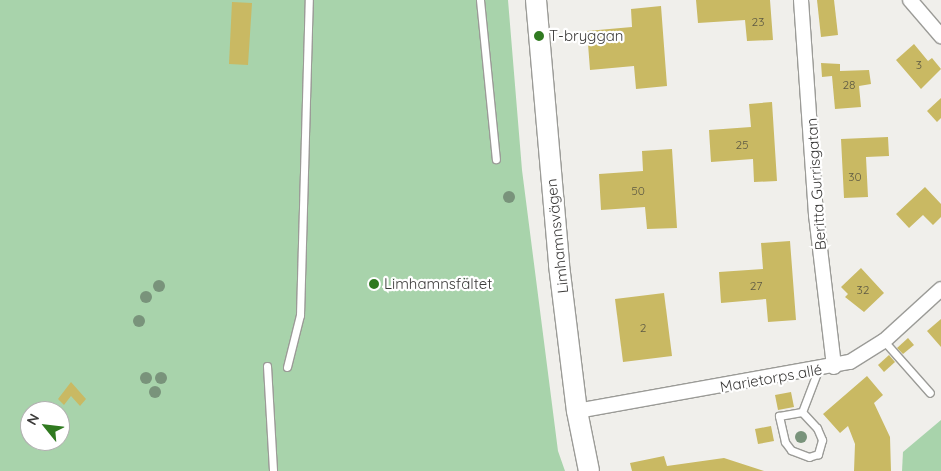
<!DOCTYPE html>
<html>
<head>
<meta charset="utf-8">
<style>
  body { margin:0 }
  #map { position:relative; width:941px; height:471px; overflow:hidden; background:#f0efeb; font-family:Quicksand,sans-serif }
  div>[style] { position:absolute }
  [style*='--x'] { left:calc(var(--x)*1px); top:calc(var(--y)*1px); width:calc(var(--w)*1px); rotate:calc(var(--a)*1deg) }
  .green>* { inset:0; background:#a8d3ab }
  .building>* { inset:0; background:#c9b963 }
  .roads { filter:drop-shadow(1px 0 #9b9b97) drop-shadow(-1px 0 #9b9b97) drop-shadow(0 1px #9b9b97) drop-shadow(0 -1px #9b9b97) }
  .lane>* { height:7px; margin:-3.5px; padding:0 3.5px; transform-origin:3.5px; border-radius:3.5px; background:#fff }
  .street>* { height:14px; margin:-7px; padding:0 7px; transform-origin:7px; border-radius:7px; background:#fff }
  .secondary>* { height:20px; margin:-10px; padding:0 10px; transform-origin:10px; border-radius:10px; background:#fff }
  .trees>* { width:12px; height:12px; margin:-6px; border-radius:50%; background:#79937b }
  .dots>* { width:14px; height:14px; translate:-50% -50%; box-sizing:border-box; border:2px solid #fff; border-radius:50% }
  span { translate:-50% -50%; white-space:nowrap; text-align:center; line-height:1.15; -webkit-text-stroke:4.5px #fff; paint-order:stroke }
  .number-label { font-size:12px; color:#5e5a44 }
  .number-label span { -webkit-text-stroke-width:0 }
  .poi-label { font-size:15px; color:#3b3a39 }
  .left { translate:0 -50%; text-align:left }
  .street-label { font-size:15px; color:#3b3a39 }
  .north { position:absolute; left:20px; top:401px; width:50px; height:50px; box-sizing:border-box; background:#fff; border:1px solid #b1b0b0; border-radius:50%; rotate:299deg; font-size:14px; font-weight:700; line-height:20px; text-align:center; color:#3b3a39 }
  .north::after { content:''; display:block; margin:auto; width:18px; height:22px; background:#307a20; clip-path:polygon(50% 0,100% 100%,50% 72%,0 100%) }
</style>
</head>
<body>
<div id="map">
  <div class="green">
    <div style="clip-path:polygon(evenodd,0 0,508px 0,522px 170px,558px 451px,565px 471px,0 471px,0 0,30px 411px,60px 411px,60px 441px,30px 441px,30px 411px)"></div>
    <div style="clip-path:polygon(941px 420px,941px 471px,902px 471px,903px 452px)"></div>
  </div>
  <div class="building">
    <div style="clip-path:polygon(696px 0,770px 0,773px 40px,747px 41px,745px 20px,698px 23px)"></div>
    <div style="clip-path:polygon(817px 0,834px 0,838px 35px,821px 37px)"></div>
    <div style="clip-path:polygon(232px 2px,252px 3px,248px 65px,229px 64px)"></div>
    <div style="clip-path:polygon(661px 6px,667px 86px,636px 89px,634px 66px,590px 70px,587px 31px,632px 27px,631px 9px)"></div>
    <div style="clip-path:polygon(914px 44px,928px 61px,932px 58px,941px 69px,921px 89px,896px 60px)"></div>
    <div style="clip-path:polygon(821px 63px,840px 64px,840px 71px,869px 70px,871px 84px,859px 86px,861px 107px,835px 109px,832px 76px,822px 77px)"></div>
    <div style="clip-path:polygon(941px 98px,941px 118px,937px 122px,927px 111px)"></div>
    <div style="clip-path:polygon(772px 102px,777px 181px,754px 182px,753px 159px,711px 162px,709px 130px,751px 127px,749px 104px)"></div>
    <div style="clip-path:polygon(888px 137px,889px 156px,866px 157px,868px 197px,844px 198px,841px 139px)"></div>
    <div style="clip-path:polygon(672px 149px,677px 228px,647px 229px,645px 207px,601px 210px,599px 174px,643px 171px,642px 151px)"></div>
    <div style="clip-path:polygon(925px 187px,941px 204px,941px 217px,933px 225px,923px 215px,909px 228px,896px 214px)"></div>
    <div style="clip-path:polygon(790px 241px,796px 320px,768px 322px,766px 299px,721px 303px,719px 272px,763px 269px,761px 243px)"></div>
    <div style="clip-path:polygon(861px 268px,884px 293px,864px 312px,845px 297px,848px 294px,841px 287px)"></div>
    <div style="clip-path:polygon(664px 293px,672px 356px,623px 362px,615px 299px)"></div>
    <div style="clip-path:polygon(941px 319px,941px 347px,927px 331px)"></div>
    <div style="clip-path:polygon(908px 338px,914px 345px,903px 354px,897px 348px)"></div>
    <div style="clip-path:polygon(889px 355px,895px 362px,884px 372px,878px 365px)"></div>
    <div style="clip-path:polygon(867px 376px,883px 395px,874px 403px,890px 437px,891px 471px,854px 471px,855px 444px,848px 426px,840px 433px,823px 414px)"></div>
    <div style="clip-path:polygon(71px 382px,86px 399px,80px 406px,71px 396px,64px 405px,58px 399px)"></div>
    <div style="clip-path:polygon(791px 392px,794px 407px,778px 410px,775px 395px)"></div>
    <div style="clip-path:polygon(771px 426px,774px 441px,758px 444px,755px 429px)"></div>
    <div style="clip-path:polygon(664px 456px,667px 466px,724px 458px,764px 471px,632px 471px,630px 463px)"></div>
  </div>
  <div class="roads">
    <div class="lane">
      <div style="--x:480;--y:0;--w:160;--a:84.3"></div>
      <div style="--x:884;--y:341;--w:69;--a:48.5"></div>
      <div style="--x:267;--y:366;--w:105;--a:86.7"></div>
      <div style="--x:287;--y:367;--w:54;--a:-76"></div>
      <div style="--x:300;--y:315;--w:315;--a:-88.4"></div>
      <div style="--x:802;--y:412;--w:22;--a:47"></div>
      <div style="--x:817;--y:428;--w:13;--a:67"></div>
      <div style="--x:822;--y:440;--w:15;--a:106"></div>
      <div style="--x:818;--y:454;--w:9;--a:162"></div>
      <div style="--x:809;--y:457;--w:19;--a:-159"></div>
      <div style="--x:791;--y:450;--w:10;--a:-127"></div>
      <div style="--x:785;--y:442;--w:27;--a:-103"></div>
      <div style="--x:779;--y:416;--w:23;--a:-10"></div>
      <div style="--x:802;--y:412;--w:45;--a:-69.1"></div>
    </div>
    <div class="street">
      <div style="--x:801;--y:0;--w:216;--a:86"></div>
      <div style="--x:816;--y:215;--w:153;--a:83.2"></div>
      <div style="--x:910;--y:0;--w:48;--a:49.3"></div>
      <div style="--x:577;--y:411;--w:277;--a:-10.2"></div>
      <div style="--x:850;--y:362;--w:40;--a:-32"></div>
      <div style="--x:884;--y:341;--w:77;--a:-42.4"></div>
    </div>
    <div class="secondary">
      <div style="--x:536;--y:0;--w:266;--a:85"></div>
      <div style="--x:559;--y:265;--w:147;--a:83"></div>
      <div style="--x:577;--y:411;--w:61;--a:78.7"></div>
    </div>
  </div>
  <div class="trees">
    <div style="left:509px;top:197px"></div>
    <div style="left:159px;top:286px"></div>
    <div style="left:146px;top:297px"></div>
    <div style="left:139px;top:321px"></div>
    <div style="left:146px;top:378px"></div>
    <div style="left:161px;top:378px"></div>
    <div style="left:155px;top:392px"></div>
    <div style="left:801px;top:437px"></div>
  </div>
  <div class="dots">
    <div style="left:539px;top:36px;background:#307a20"></div>
    <div style="left:374px;top:284px;background:#307a20"></div>
  </div>
  <div class="number-label">
    <span style="left:758px;top:22px">23</span>
    <span style="left:919px;top:65px">3</span>
    <span style="left:849px;top:85px">28</span>
    <span style="left:742px;top:145px">25</span>
    <span style="left:855px;top:177px">30</span>
    <span style="left:638px;top:191px">50</span>
    <span style="left:756px;top:286px">27</span>
    <span style="left:863px;top:290px">32</span>
    <span style="left:643px;top:328px">2</span>
  </div>
  <div class="poi-label">
    <span class="left" style="left:549px;top:36px">T-bryggan</span>
    <span class="left" style="left:384px;top:284px">Limhamnsfältet</span>
  </div>
  <div class="street-label">
    <span style="left:816px;top:184px;rotate:-94deg">Beritta Gurrisgatan</span>
    <span style="left:557px;top:236px;rotate:-96deg">Limhamnsvägen</span>
    <span style="left:771px;top:378px;rotate:-10deg">Marietorps allé</span>
  </div>
  <div class="north">N</div>
</div>
</body>
</html>
